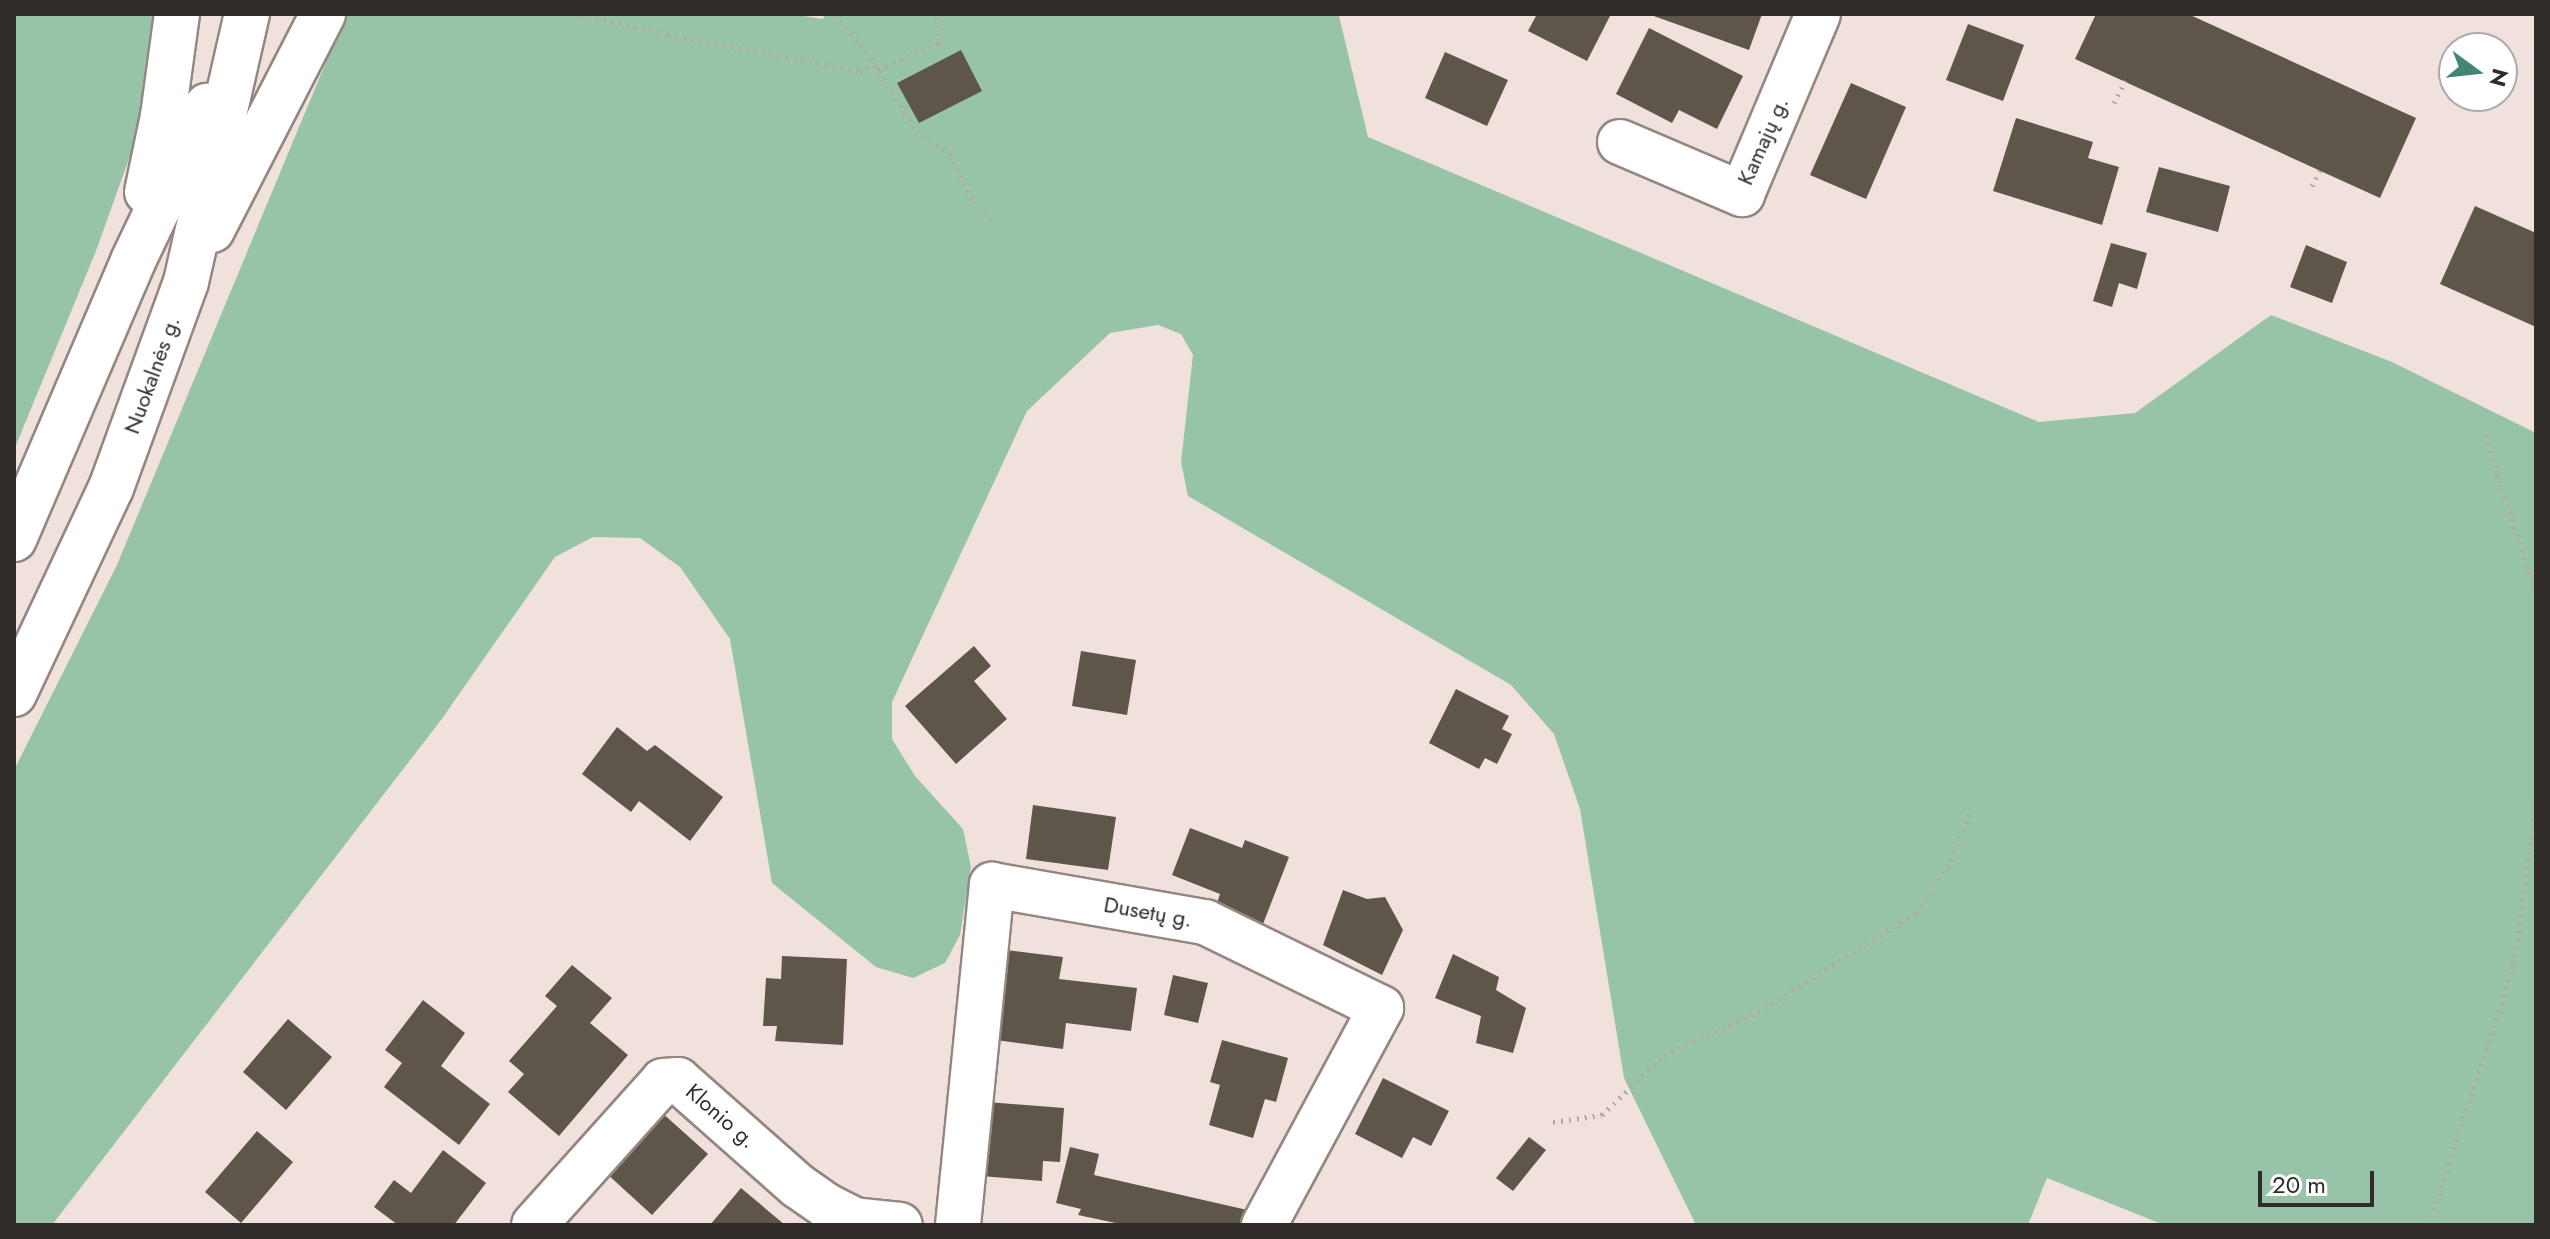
<!DOCTYPE html>
<html>
<head>
<meta charset="utf-8">
<style>
  body { margin:0 }
  #map { position:relative; width:2550px; height:1239px; overflow:hidden; background:#f1e1dc; font-family:Jost,sans-serif }
  div>[style] { position:absolute }
  [style*='--x'] { left:calc(var(--x)*1px); top:calc(var(--y)*1px); width:calc(var(--w)*1px); rotate:calc(var(--a)*1deg) }
  .green>* { inset:0; background:#97c4a9 }
  .building>* { inset:0; background:#5e554b }
  .path>* { height:5px; margin-top:-2.5px; transform-origin:0; background:repeating-linear-gradient(90deg,#b4a7a3 0 2px,transparent 0 8px) }
  .roads { filter:drop-shadow(2px 0 #948681) drop-shadow(-2px 0 #948681) drop-shadow(0 2px #948681) drop-shadow(0 -2px #948681) }
  .minor>* { height:44px; margin:-22px; padding:0 22px; transform-origin:22px; border-radius:22px; background:#fff }
  .primary>* { height:44px; margin:-22px; padding:0 22px; transform-origin:22px; border-radius:22px; background:#fff }
  span { translate:-50% -50%; white-space:nowrap; text-align:center; line-height:1.15; -webkit-text-stroke:8px #fff; paint-order:stroke }
  .street-label { font-size:22px; color:#312b29 }
  .frame { position:absolute; inset:0; border:16px solid #312b29; pointer-events:none }
  .north { position:absolute; left:2438px; top:32px; width:80px; height:80px; box-sizing:border-box; background:#fff; border:2px solid #adaaa9; border-radius:50%; rotate:105deg; font-size:22px; font-weight:700; line-height:32px; text-align:center; color:#312b29 }
  .north::after { content:''; display:block; margin:auto; width:28px; height:36px; background:#428475; clip-path:polygon(50% 0,100% 100%,50% 72%,0 100%) }
  .scale { position:absolute; left:2258px; top:1171px; width:116px; height:36px; box-sizing:border-box; border:4px solid #312b29; border-top:0; padding-left:10px; font-size:24px; line-height:28px; white-space:nowrap; color:#312b29; -webkit-text-stroke:6px #fff; paint-order:stroke }
</style>
</head>
<body>
<div id="map">
  <div class="green">
    <div style="clip-path:polygon(14px 14px,160px 14px,156px 53px,136px 139px,96px 251px,14px 450px)"></div>
    <div style="clip-path:polygon(346px 14px,791px 14px,823px 19px,825px 14px,1328px 14px,1339px 16px,1368px 137px,2039px 422px,2135px 413px,2271px 315px,2392px 362px,2536px 433px,2536px 1225px,2164px 1225px,2047px 1178px,2028px 1225px,1696px 1225px,1624px 1078px,1580px 809px,1554px 734px,1511px 685px,1188px 496px,1181px 462px,1193px 355px,1181px 334px,1158px 325px,1110px 333px,1027px 411px,892px 702px,892px 739px,915px 776px,963px 829px,971px 867px,960px 935px,945px 963px,913px 978px,876px 967px,772px 883px,730px 639px,680px 567px,640px 538px,593px 537px,555px 557px,441px 720px,52px 1225px,14px 1225px,14px 770px,117px 565px)"></div>
  </div>
  <div class="building">
    <div style="clip-path:polygon(1537px 14px,1607px 14px,1610px 16px,1587px 61px,1528px 31px)"></div>
    <div style="clip-path:polygon(1648px 14px,1762px 14px,1749px 50px)"></div>
    <div style="clip-path:polygon(2096px 14px,2188px 14px,2416px 118px,2380px 198px,2075px 59px)"></div>
    <div style="clip-path:polygon(1968px 24px,2024px 45px,2003px 101px,1946px 80px)"></div>
    <div style="clip-path:polygon(1649px 28px,1743px 76px,1717px 129px,1679px 110px,1672px 123px,1616px 94px)"></div>
    <div style="clip-path:polygon(961px 50px,982px 91px,919px 123px,897px 83px)"></div>
    <div style="clip-path:polygon(1445px 52px,1508px 80px,1487px 126px,1425px 98px)"></div>
    <div style="clip-path:polygon(1851px 83px,1906px 107px,1866px 199px,1810px 175px)"></div>
    <div style="clip-path:polygon(2016px 118px,2093px 142px,2088px 158px,2119px 167px,2102px 225px,1993px 191px)"></div>
    <div style="clip-path:polygon(2159px 167px,2230px 186px,2218px 232px,2146px 212px)"></div>
    <div style="clip-path:polygon(2475px 206px,2536px 233px,2536px 327px,2440px 284px)"></div>
    <div style="clip-path:polygon(2111px 243px,2147px 253px,2137px 289px,2119px 283px,2112px 307px,2093px 301px)"></div>
    <div style="clip-path:polygon(2306px 245px,2347px 262px,2332px 303px,2290px 287px)"></div>
    <div style="clip-path:polygon(974px 646px,991px 666px,974px 681px,1007px 719px,956px 764px,905px 706px)"></div>
    <div style="clip-path:polygon(1081px 651px,1136px 660px,1127px 715px,1072px 706px)"></div>
    <div style="clip-path:polygon(1456px 689px,1509px 716px,1502px 729px,1512px 734px,1497px 764px,1485px 758px,1479px 769px,1429px 743px)"></div>
    <div style="clip-path:polygon(617px 727px,647px 751px,655px 745px,723px 797px,690px 841px,639px 801px,631px 812px,582px 774px)"></div>
    <div style="clip-path:polygon(1033px 805px,1116px 817px,1108px 870px,1026px 859px)"></div>
    <div style="clip-path:polygon(1190px 828px,1242px 848px,1245px 840px,1289px 857px,1263px 924px,1216px 906px,1220px 894px,1172px 875px)"></div>
    <div style="clip-path:polygon(1343px 890px,1367px 899px,1385px 897px,1403px 930px,1382px 975px,1323px 945px)"></div>
    <div style="clip-path:polygon(1007px 950px,1063px 957px,1059px 979px,1137px 988px,1131px 1031px,1066px 1023px,1063px 1049px,996px 1040px)"></div>
    <div style="clip-path:polygon(1453px 954px,1499px 977px,1496px 990px,1526px 1008px,1513px 1053px,1476px 1043px,1481px 1016px,1435px 998px)"></div>
    <div style="clip-path:polygon(782px 956px,847px 959px,843px 1045px,775px 1041px,777px 1026px,763px 1026px,766px 978px,781px 979px)"></div>
    <div style="clip-path:polygon(572px 965px,612px 998px,590px 1023px,628px 1055px,559px 1136px,508px 1092px,524px 1074px,509px 1061px,557px 1006px,545px 996px)"></div>
    <div style="clip-path:polygon(1173px 975px,1208px 983px,1198px 1023px,1164px 1015px)"></div>
    <div style="clip-path:polygon(423px 1000px,465px 1033px,441px 1066px,490px 1104px,459px 1145px,384px 1087px,402px 1063px,385px 1050px)"></div>
    <div style="clip-path:polygon(288px 1019px,332px 1057px,286px 1110px,243px 1072px)"></div>
    <div style="clip-path:polygon(1222px 1040px,1288px 1058px,1276px 1102px,1265px 1099px,1253px 1138px,1209px 1125px,1220px 1085px,1210px 1082px)"></div>
    <div style="clip-path:polygon(1383px 1078px,1449px 1111px,1431px 1146px,1413px 1137px,1402px 1158px,1355px 1134px)"></div>
    <div style="clip-path:polygon(987px 1102px,1064px 1108px,1060px 1162px,1043px 1161px,1042px 1181px,981px 1176px)"></div>
    <div style="clip-path:polygon(660px 1111px,708px 1154px,652px 1215px,605px 1172px)"></div>
    <div style="clip-path:polygon(257px 1131px,293px 1162px,241px 1223px,205px 1192px)"></div>
    <div style="clip-path:polygon(1529px 1137px,1546px 1150px,1513px 1191px,1496px 1178px)"></div>
    <div style="clip-path:polygon(1070px 1147px,1099px 1154px,1094px 1175px,1256px 1212px,1248px 1225px,1125px 1225px,1078px 1215px,1081px 1209px,1056px 1203px)"></div>
    <div style="clip-path:polygon(443px 1150px,486px 1183px,454px 1225px,398px 1225px,374px 1207px,394px 1180px,411px 1193px)"></div>
    <div style="clip-path:polygon(741px 1188px,785px 1225px,710px 1225px)"></div>
  </div>
  <div class="path">
    <div style="--x:580;--y:14;--w:90;--a:13.4"></div>
    <div style="--x:668;--y:35;--w:194;--a:10.7"></div>
    <div style="--x:859;--y:71;--w:17;--a:-21"></div>
    <div style="--x:875;--y:65;--w:78;--a:58.2"></div>
    <div style="--x:916;--y:131;--w:41;--a:34.1"></div>
    <div style="--x:950;--y:154;--w:53;--a:64.4"></div>
    <div style="--x:973;--y:202;--w:25;--a:40"></div>
    <div style="--x:836;--y:14;--w:63;--a:52"></div>
    <div style="--x:878;--y:69;--w:67;--a:-22.8"></div>
    <div style="--x:940;--y:43;--w:29;--a:-96"></div>
    <div style="--x:2114;--y:103;--w:25;--a:-63"></div>
    <div style="--x:2312;--y:186;--w:18;--a:-63"></div>
    <div style="--x:2485;--y:435;--w:167;--a:72.2"></div>
    <div style="--x:1553;--y:1122;--w:49;--a:-8.1"></div>
    <div style="--x:1602;--y:1115;--w:86;--a:-44.1"></div>
    <div style="--x:1664;--y:1055;--w:103;--a:-24.6"></div>
    <div style="--x:1758;--y:1012;--w:186;--a:-32.1"></div>
    <div style="--x:1916;--y:913;--w:63;--a:-55.3"></div>
    <div style="--x:1952;--y:861;--w:52;--a:-69.8"></div>
    <div style="--x:2429;--y:1225;--w:274;--a:-72"></div>
    <div style="--x:2514;--y:964;--w:160;--a:-82.1"></div>
  </div>
  <div class="roads">
    <div class="minor">
      <div style="--x:1620;--y:142;--w:133;--a:23.1"></div>
      <div style="--x:1742;--y:194;--w:195;--a:-67.1"></div>
      <div style="--x:534;--y:1225;--w:193;--a:-48.1"></div>
      <div style="--x:663;--y:1081;--w:15;--a:-4"></div>
      <div style="--x:678;--y:1080;--w:160;--a:41.5"></div>
      <div style="--x:798;--y:1186;--w:35;--a:35"></div>
      <div style="--x:827;--y:1206;--w:30;--a:27"></div>
      <div style="--x:854;--y:1220;--w:46;--a:6.2"></div>
      <div style="--x:958;--y:1225;--w:342;--a:-84.3"></div>
      <div style="--x:992;--y:885;--w:216;--a:9.9"></div>
      <div style="--x:1205;--y:922;--w:196;--a:26"></div>
      <div style="--x:1381;--y:1008;--w:247;--a:118.3"></div>
    </div>
    <div class="primary">
      <div style="--x:147;--y:192;--w:78;--a:-78.1"></div>
      <div style="--x:163;--y:116;--w:103;--a:-82.2"></div>
      <div style="--x:212;--y:230;--w:243;--a:-62.8"></div>
      <div style="--x:14;--y:539;--w:302;--a:-66.8"></div>
      <div style="--x:133;--y:261;--w:172;--a:-64.5"></div>
      <div style="--x:14;--y:694;--w:228;--a:-64.8"></div>
      <div style="--x:111;--y:488;--w:219;--a:-70"></div>
      <div style="--x:186;--y:282;--w:275;--a:-77.2"></div>
    </div>
  </div>
  <div class="street-label">
    <span style="left:1763px;top:141px;rotate:-66deg">Kamajų g.</span>
    <span style="left:152px;top:375px;rotate:-70deg">Nuokalnės g.</span>
    <span style="left:1148px;top:912px;rotate:10deg">Dusetų g.</span>
    <span style="left:721px;top:1116px;rotate:41deg">Klonio g.</span>
  </div>
  <div class="frame"></div>
  <div class="north">N</div>
  <div class="scale">20 m</div>
</div>
</body>
</html>
